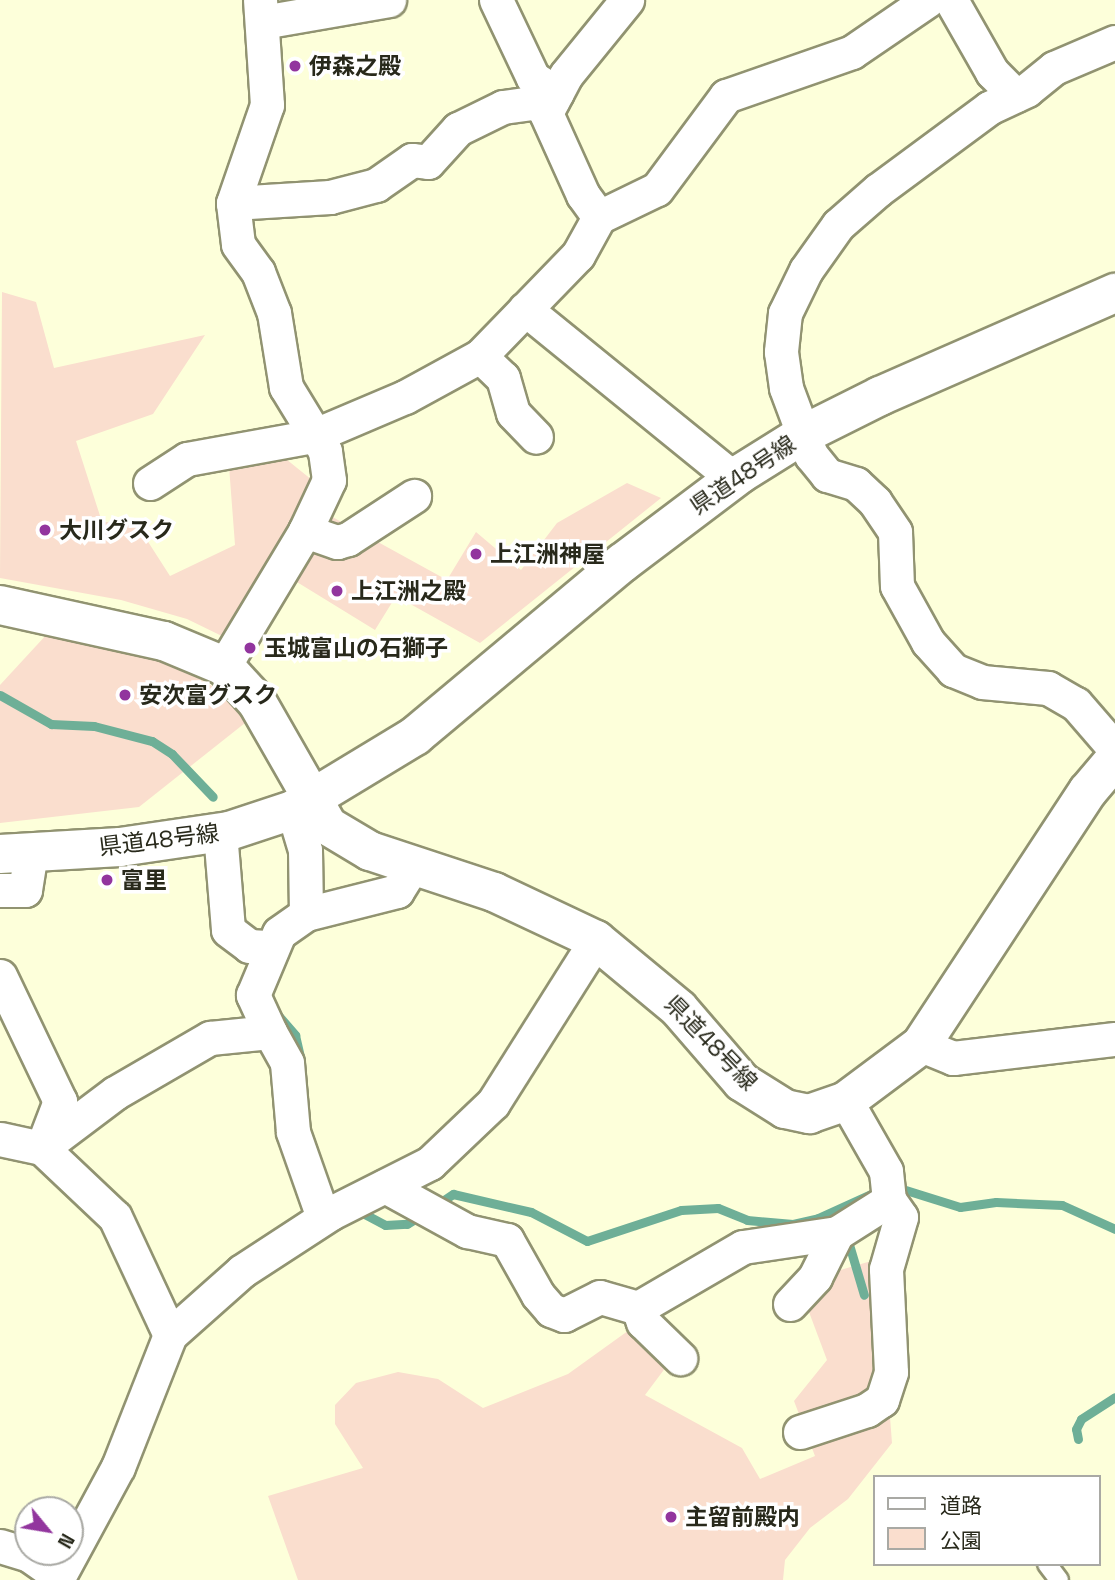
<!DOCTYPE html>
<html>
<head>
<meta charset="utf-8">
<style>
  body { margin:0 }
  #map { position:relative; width:1115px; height:1580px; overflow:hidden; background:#fdffda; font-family:"Space Grotesk","Noto Sans JP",sans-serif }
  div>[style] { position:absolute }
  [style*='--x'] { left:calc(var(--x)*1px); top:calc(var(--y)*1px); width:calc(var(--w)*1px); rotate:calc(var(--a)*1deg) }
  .green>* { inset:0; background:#fadece }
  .stream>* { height:9px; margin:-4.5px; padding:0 4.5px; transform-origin:4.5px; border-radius:4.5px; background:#6eaf97 }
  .roads { filter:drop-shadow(2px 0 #919371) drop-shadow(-2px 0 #919371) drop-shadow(0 2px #919371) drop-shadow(0 -2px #919371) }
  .lane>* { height:18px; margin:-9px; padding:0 9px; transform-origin:9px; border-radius:9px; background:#fff }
  .street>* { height:33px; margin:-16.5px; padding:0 16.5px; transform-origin:16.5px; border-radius:16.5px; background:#fff }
  .secondary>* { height:38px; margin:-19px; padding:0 19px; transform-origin:19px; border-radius:19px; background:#fff }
  .dots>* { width:19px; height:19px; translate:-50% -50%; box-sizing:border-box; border:4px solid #fff; border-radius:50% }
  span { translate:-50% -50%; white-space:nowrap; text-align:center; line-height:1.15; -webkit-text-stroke:7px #fff; paint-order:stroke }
  .poi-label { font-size:23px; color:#28291b; font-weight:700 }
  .left { translate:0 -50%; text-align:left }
  .street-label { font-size:23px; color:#28291b }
  .legend { position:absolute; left:873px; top:1475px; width:228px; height:91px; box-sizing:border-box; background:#fff; border:2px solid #a9a9a4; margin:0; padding:9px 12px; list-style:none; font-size:21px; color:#28291b }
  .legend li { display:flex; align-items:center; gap:14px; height:35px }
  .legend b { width:35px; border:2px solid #a9a9a4 }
  .north { position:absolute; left:14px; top:1496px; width:70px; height:70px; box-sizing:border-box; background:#fff; border:2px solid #a9a9a4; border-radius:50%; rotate:120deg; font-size:19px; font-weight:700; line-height:28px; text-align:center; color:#28291b }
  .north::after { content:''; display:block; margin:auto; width:24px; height:32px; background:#92359e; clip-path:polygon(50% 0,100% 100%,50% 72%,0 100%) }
</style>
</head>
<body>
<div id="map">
  <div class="green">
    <div style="clip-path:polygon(2px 292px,36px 302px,54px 368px,205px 335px,153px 414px,76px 441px,102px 522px,136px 523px,170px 576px,235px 545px,229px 466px,281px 455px,312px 480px,294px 526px,226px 638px,187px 619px,121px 600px,0 578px)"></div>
    <div style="clip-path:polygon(627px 483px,661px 498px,480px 643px,396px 596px,375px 630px,292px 579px,327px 514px,447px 580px,476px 532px,521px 570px,557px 523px)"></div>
    <div style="clip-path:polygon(48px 633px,164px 659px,223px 692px,245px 723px,139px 807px,0 823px,0 685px)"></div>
    <div style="clip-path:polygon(878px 1259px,892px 1443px,848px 1499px,810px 1528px,785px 1560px,783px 1580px,298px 1580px,268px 1496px,363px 1468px,335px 1424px,335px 1405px,356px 1383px,398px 1372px,438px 1379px,483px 1408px,568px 1374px,632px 1328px,669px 1363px,645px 1395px,742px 1448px,760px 1479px,815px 1456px,794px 1401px,827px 1360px,806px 1304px,837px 1271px)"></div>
  </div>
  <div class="stream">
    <div style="--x:0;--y:695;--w:59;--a:29.6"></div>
    <div style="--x:51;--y:724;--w:43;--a:2.7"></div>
    <div style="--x:94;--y:726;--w:60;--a:14.5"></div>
    <div style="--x:152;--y:741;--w:24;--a:33"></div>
    <div style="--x:172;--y:754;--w:59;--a:46.4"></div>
    <div style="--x:277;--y:1014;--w:28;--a:49"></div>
    <div style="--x:295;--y:1035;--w:26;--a:77"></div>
    <div style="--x:896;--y:1187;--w:67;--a:17.4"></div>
    <div style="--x:960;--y:1207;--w:36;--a:-8"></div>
    <div style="--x:996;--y:1202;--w:66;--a:2.6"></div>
    <div style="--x:1062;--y:1205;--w:58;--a:24.4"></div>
    <div style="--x:435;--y:1206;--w:22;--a:-34"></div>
    <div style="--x:453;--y:1194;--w:80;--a:13"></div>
    <div style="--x:531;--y:1212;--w:63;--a:27.4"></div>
    <div style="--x:587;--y:1241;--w:99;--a:-18.3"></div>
    <div style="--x:681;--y:1210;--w:37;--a:-3"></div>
    <div style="--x:718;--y:1208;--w:31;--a:22"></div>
    <div style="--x:747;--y:1220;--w:46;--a:5"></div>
    <div style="--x:793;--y:1224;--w:26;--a:-13"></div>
    <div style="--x:818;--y:1218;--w:70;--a:-24.4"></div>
    <div style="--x:357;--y:1210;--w:32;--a:28"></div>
    <div style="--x:385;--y:1225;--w:22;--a:-3"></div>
    <div style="--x:407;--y:1224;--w:19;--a:-32"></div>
    <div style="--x:848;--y:1241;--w:56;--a:73.5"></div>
    <div style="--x:1078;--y:1439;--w:10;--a:-101"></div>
    <div style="--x:1076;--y:1429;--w:11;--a:-63"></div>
    <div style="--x:1081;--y:1419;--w:40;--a:-32.9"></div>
  </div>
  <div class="roads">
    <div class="lane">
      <div style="--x:1047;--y:1564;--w:20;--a:53"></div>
    </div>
    <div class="street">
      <div style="--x:496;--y:0;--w:86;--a:64.6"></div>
      <div style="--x:533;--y:78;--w:28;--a:32"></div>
      <div style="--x:951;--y:0;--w:83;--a:60.3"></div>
      <div style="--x:992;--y:72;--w:33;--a:45"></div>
      <div style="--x:263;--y:22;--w:128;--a:-9.9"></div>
      <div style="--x:1115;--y:42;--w:66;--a:156.9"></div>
      <div style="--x:1054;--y:68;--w:35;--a:141"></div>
      <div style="--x:1027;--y:90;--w:42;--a:154.7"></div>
      <div style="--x:989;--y:108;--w:138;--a:143.5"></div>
      <div style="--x:878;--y:190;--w:53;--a:138.8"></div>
      <div style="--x:838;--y:225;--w:55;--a:125.4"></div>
      <div style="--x:806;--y:270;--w:48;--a:116"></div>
      <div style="--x:785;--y:313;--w:39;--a:96"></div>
      <div style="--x:781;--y:352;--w:36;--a:82"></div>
      <div style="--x:786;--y:388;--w:72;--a:69.5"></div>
      <div style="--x:811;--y:455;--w:26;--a:51"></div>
      <div style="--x:827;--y:475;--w:30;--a:17"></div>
      <div style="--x:856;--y:484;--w:26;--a:43"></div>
      <div style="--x:875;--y:502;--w:36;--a:56"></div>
      <div style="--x:895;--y:532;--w:54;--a:87.9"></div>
      <div style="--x:897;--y:586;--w:64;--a:61"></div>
      <div style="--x:928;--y:642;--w:38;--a:48"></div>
      <div style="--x:953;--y:670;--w:31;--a:22"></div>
      <div style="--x:982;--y:682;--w:66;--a:5.2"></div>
      <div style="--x:1048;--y:688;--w:32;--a:30"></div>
      <div style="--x:1076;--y:704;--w:60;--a:49.1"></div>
      <div style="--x:233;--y:203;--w:97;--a:-3.5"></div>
      <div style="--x:330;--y:197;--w:48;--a:-14.6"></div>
      <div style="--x:376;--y:185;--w:44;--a:-34.8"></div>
      <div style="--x:412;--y:160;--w:16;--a:7"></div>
      <div style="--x:428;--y:162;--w:45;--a:-47.7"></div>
      <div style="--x:458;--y:129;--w:50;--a:-26.1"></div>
      <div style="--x:503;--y:107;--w:50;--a:-8"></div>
      <div style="--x:599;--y:217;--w:27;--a:-126"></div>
      <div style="--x:583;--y:195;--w:90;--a:-114.3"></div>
      <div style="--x:546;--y:113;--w:43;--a:-62.2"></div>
      <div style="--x:566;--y:75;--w:97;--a:-50.9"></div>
      <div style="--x:525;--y:309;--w:269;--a:39.1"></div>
      <div style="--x:480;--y:356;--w:32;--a:44"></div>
      <div style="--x:503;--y:378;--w:36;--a:74"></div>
      <div style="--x:513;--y:413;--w:33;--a:46"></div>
      <div style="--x:150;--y:483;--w:44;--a:-33"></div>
      <div style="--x:187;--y:459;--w:128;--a:-10.3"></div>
      <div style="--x:313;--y:436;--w:100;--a:-23"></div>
      <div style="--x:405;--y:397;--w:85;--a:-28.7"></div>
      <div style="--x:480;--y:356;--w:141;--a:-45.9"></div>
      <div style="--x:578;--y:255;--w:43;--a:-61.1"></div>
      <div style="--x:599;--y:217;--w:64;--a:-25.8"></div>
      <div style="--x:657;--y:189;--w:116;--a:-53.4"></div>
      <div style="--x:726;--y:96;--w:133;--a:-19.2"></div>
      <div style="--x:852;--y:52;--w:92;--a:-34.4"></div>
      <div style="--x:305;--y:531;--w:34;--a:19"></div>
      <div style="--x:337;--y:542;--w:11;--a:-15"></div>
      <div style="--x:348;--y:539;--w:79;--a:-33.1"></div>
      <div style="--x:224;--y:666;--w:157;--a:-59"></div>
      <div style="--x:305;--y:531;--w:56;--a:-64.8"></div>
      <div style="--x:329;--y:480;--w:29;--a:-98"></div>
      <div style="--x:325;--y:451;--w:75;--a:-121.4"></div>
      <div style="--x:286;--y:387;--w:75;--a:-99.2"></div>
      <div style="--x:274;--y:313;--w:44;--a:-111.3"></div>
      <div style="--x:258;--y:272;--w:34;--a:-126"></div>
      <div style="--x:238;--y:244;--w:41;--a:-97"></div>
      <div style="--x:233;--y:203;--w:104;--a:-70.9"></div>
      <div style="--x:267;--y:105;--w:105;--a:-93.8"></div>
      <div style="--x:293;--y:810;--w:42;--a:73.3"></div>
      <div style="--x:305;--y:850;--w:64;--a:89.1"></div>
      <div style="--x:220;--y:832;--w:98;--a:85.3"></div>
      <div style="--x:228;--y:930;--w:26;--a:37"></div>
      <div style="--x:249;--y:946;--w:22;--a:3"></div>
      <div style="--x:0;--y:890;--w:25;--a:0"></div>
      <div style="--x:25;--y:890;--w:38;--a:-81"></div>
      <div style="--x:0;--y:976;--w:139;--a:64.4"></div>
      <div style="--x:60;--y:1101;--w:50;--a:111"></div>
      <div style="--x:270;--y:1032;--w:41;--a:-114.7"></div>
      <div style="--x:253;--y:995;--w:67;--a:-67.2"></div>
      <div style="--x:279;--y:933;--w:33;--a:-35"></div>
      <div style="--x:306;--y:914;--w:94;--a:-14.2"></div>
      <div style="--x:397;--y:891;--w:31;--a:-58"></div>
      <div style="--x:921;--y:1045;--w:35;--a:22"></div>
      <div style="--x:953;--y:1058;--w:163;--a:-6.7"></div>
      <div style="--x:0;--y:1139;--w:43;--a:12.1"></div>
      <div style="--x:42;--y:1148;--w:100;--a:43.4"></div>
      <div style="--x:115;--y:1217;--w:130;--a:65"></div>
      <div style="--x:42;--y:1148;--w:91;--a:-37"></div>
      <div style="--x:115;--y:1093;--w:110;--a:-30.1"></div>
      <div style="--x:210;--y:1038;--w:60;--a:-5.7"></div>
      <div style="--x:270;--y:1032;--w:35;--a:61"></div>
      <div style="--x:287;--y:1063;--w:69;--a:85"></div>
      <div style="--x:293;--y:1132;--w:90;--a:70.6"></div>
      <div style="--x:385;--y:1186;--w:94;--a:28.8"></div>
      <div style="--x:467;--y:1231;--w:41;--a:12.7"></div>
      <div style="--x:507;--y:1240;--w:63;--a:60.6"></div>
      <div style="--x:538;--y:1295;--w:20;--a:49"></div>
      <div style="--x:551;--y:1310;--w:14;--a:21"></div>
      <div style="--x:564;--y:1315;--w:40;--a:-26.6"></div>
      <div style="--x:600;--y:1297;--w:40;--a:16"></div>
      <div style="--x:638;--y:1308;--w:121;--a:-30.2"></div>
      <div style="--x:743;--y:1247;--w:95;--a:-8.5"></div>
      <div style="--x:837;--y:1233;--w:62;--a:-32.4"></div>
      <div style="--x:790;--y:1304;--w:37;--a:-47"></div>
      <div style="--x:815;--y:1277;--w:49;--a:-63.4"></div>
      <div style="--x:638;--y:1308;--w:15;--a:70"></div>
      <div style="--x:643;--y:1322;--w:52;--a:44.2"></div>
      <div style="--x:800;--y:1432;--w:71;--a:-18.2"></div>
      <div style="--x:867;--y:1410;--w:18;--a:-34"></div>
      <div style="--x:882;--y:1400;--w:29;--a:-72"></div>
      <div style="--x:891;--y:1372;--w:103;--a:-92.8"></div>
      <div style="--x:886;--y:1269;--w:54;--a:-73.9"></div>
      <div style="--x:901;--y:1217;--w:21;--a:-125"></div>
      <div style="--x:889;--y:1200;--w:29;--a:-96"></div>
      <div style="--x:886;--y:1171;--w:81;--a:-119.7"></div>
      <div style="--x:0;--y:1546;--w:30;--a:17"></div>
      <div style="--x:29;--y:1555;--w:37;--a:35"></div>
      <div style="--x:59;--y:1576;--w:124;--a:-61.6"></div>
      <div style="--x:118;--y:1467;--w:142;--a:-68.5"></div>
      <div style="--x:170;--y:1335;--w:96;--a:-41.6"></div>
      <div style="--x:242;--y:1271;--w:106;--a:-33.1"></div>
      <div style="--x:331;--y:1213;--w:111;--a:-26.8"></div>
      <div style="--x:430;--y:1163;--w:87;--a:-43.6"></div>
      <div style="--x:493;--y:1103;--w:193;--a:-57.7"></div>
    </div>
    <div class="secondary">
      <div style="--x:0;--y:605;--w:168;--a:12.4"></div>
      <div style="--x:164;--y:641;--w:65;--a:22.6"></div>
      <div style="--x:224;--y:666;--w:49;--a:47.5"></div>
      <div style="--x:257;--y:702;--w:143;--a:60.2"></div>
      <div style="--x:328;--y:826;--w:49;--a:30.8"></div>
      <div style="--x:370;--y:851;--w:131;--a:18.3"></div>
      <div style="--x:494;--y:892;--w:113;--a:25.2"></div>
      <div style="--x:596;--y:940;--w:108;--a:39.7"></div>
      <div style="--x:679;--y:1009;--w:96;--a:49.2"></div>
      <div style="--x:742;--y:1082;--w:51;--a:32.1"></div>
      <div style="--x:785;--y:1109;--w:25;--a:12"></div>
      <div style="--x:809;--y:1114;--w:39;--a:-19"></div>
      <div style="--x:846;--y:1101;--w:94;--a:-36.7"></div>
      <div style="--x:921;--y:1045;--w:304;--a:-56.7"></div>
      <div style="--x:1088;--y:791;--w:42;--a:-49.8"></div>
      <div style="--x:0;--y:854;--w:120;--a:-3.3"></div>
      <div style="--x:120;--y:847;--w:110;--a:-8.4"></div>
      <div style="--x:229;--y:831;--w:67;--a:-18.2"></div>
      <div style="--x:293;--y:810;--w:143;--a:-31.2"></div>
      <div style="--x:415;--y:736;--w:270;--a:-39.9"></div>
      <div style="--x:622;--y:563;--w:148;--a:-37"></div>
      <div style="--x:740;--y:474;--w:75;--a:-32"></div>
      <div style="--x:804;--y:434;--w:85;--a:-26.6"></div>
      <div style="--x:880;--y:396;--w:257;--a:-23.7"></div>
    </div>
  </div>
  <div class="dots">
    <div style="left:295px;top:66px;background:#92359e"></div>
    <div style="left:45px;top:530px;background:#92359e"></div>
    <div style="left:476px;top:554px;background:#92359e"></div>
    <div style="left:337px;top:591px;background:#92359e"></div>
    <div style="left:250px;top:648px;background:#92359e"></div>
    <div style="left:125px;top:695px;background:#92359e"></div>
    <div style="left:107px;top:880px;background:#92359e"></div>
    <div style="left:671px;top:1517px;background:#92359e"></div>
  </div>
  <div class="poi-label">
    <span class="left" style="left:309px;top:66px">伊森之殿</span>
    <span class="left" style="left:59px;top:530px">大川グスク</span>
    <span class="left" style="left:490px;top:554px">上江洲神屋</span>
    <span class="left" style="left:351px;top:591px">上江洲之殿</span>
    <span class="left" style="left:264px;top:648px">玉城富山の石獅子</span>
    <span class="left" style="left:139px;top:695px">安次富グスク</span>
    <span class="left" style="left:121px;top:880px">富里</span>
    <span class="left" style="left:685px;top:1517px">主留前殿内</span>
  </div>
  <div class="street-label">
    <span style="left:743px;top:475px;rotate:-34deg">県道48号線</span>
    <span style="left:159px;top:840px;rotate:-7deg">県道48号線</span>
    <span style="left:711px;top:1043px;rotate:46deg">県道48号線</span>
  </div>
  <ul class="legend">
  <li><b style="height:9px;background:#fff"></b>道路</li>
  <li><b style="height:19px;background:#fadece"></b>公園</li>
  </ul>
  <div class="north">N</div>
</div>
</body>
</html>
